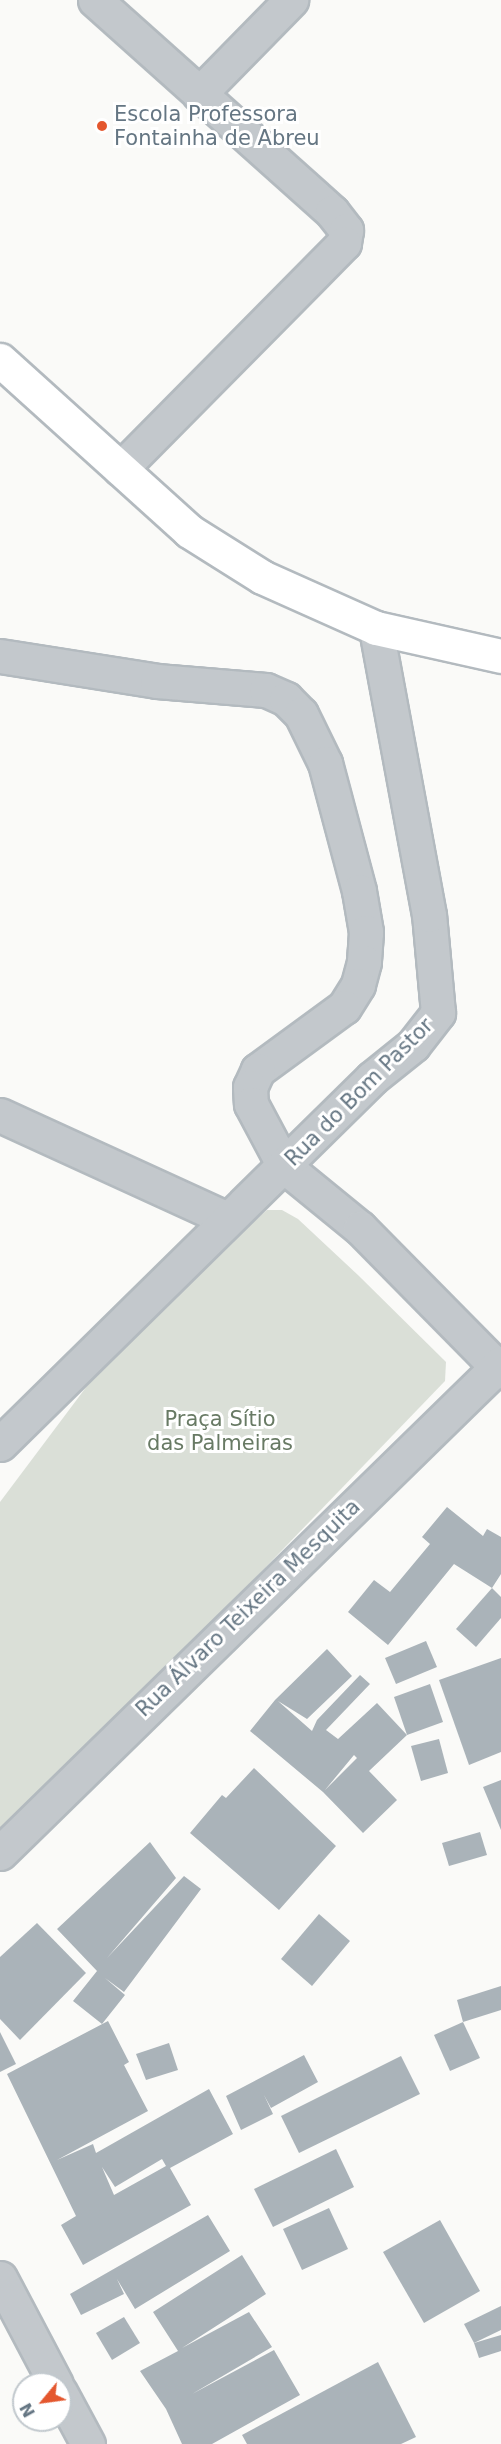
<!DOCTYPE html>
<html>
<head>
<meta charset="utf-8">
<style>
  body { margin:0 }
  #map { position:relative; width:501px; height:2444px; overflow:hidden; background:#fafaf8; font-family:"DejaVu Sans",sans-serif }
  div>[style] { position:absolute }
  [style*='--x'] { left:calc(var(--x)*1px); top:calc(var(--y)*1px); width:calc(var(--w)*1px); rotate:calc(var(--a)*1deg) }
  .green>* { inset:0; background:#dadfd7 }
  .building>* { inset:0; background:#aab3b9 }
  .roads { filter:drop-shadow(2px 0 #b3babf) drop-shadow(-2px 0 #b3babf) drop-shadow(0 2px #b3babf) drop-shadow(0 -2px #b3babf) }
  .minor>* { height:33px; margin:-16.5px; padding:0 16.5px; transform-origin:16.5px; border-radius:16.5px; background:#c3c8cc }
  .secondary>* { height:33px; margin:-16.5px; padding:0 16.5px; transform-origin:16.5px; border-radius:16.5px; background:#fff }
  .dots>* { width:16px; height:16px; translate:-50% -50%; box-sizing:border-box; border:3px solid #fff; border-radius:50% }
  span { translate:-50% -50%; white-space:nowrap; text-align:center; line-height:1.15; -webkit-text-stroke:6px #fff; paint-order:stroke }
  .poi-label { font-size:21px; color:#657683 }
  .left { translate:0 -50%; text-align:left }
  .street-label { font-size:21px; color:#657683 }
  .park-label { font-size:21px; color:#687a64 }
  .north { position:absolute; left:12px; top:2372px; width:60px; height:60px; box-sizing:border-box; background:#fff; border:2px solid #c1c8cd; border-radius:50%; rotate:241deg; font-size:16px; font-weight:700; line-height:24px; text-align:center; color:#657683 }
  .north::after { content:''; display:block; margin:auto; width:21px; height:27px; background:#e4572e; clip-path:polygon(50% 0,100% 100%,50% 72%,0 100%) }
</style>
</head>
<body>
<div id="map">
  <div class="green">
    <div style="clip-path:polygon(267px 1210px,282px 1210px,298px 1219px,359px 1276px,446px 1362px,445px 1381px,0 1843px,0 1502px,93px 1378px,229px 1243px)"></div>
  </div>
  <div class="building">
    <div style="clip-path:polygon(447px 1507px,483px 1536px,487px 1529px,501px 1537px,501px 1574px,492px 1588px,454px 1564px,388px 1645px,348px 1612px,374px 1580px,390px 1592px,430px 1544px,422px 1537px)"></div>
    <div style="clip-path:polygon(492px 1588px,501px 1597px,501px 1618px,476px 1647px,456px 1629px)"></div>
    <div style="clip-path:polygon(426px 1641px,437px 1667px,396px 1684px,385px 1658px)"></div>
    <div style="clip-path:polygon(evenodd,327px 1649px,352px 1676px,307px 1719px,278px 1701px,312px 1731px,317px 1720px,360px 1675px,370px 1684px,326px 1730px,338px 1739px,377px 1703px,407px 1735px,369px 1771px,397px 1800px,363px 1833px,323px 1792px,250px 1731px,275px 1700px,327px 1649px,354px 1755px,357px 1758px,325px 1790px,354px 1755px)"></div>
    <div style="clip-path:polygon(501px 1658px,501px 1752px,469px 1765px,439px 1680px)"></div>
    <div style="clip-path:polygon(430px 1684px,443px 1722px,407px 1735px,394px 1697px)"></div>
    <div style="clip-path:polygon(439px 1739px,448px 1773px,421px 1781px,411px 1746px)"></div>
    <div style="clip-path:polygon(254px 1768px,336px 1846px,279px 1910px,190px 1833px,222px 1795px,226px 1798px)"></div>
    <div style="clip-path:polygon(501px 1780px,501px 1830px,483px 1787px)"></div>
    <div style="clip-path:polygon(480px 1832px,487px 1855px,449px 1866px,442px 1843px)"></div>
    <div style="clip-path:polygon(150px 1842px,176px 1878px,107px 1958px,184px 1876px,201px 1889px,124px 1992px,105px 1978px,125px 1995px,102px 2024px,73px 2001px,97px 1971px,57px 1929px)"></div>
    <div style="clip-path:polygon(319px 1914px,350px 1941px,312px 1986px,281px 1959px)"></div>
    <div style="clip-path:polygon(37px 1923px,86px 1973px,20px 2040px,0 2019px,0 1957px)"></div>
    <div style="clip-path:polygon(501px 1986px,501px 2010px,463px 2022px,457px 2000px)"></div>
    <div style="clip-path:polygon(evenodd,108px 2021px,129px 2062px,124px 2065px,148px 2111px,57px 2160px,93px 2144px,96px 2153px,209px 2089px,233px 2134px,170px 2168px,191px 2205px,83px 2265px,61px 2225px,76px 2216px,7px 2074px,108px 2021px,162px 2159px,166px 2166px,114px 2195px,102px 2167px,115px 2187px,162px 2159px)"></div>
    <div style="clip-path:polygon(463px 2022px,480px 2058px,450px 2071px,434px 2035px)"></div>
    <div style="clip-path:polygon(0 2032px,16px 2064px,0 2072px)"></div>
    <div style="clip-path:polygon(169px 2043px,178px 2070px,146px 2080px,136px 2054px)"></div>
    <div style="clip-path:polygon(304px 2055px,318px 2082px,271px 2108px,264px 2095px,273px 2114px,241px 2130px,226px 2096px)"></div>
    <div style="clip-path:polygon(401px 2056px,420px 2094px,299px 2153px,281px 2116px)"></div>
    <div style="clip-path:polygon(336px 2149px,354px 2187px,273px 2227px,254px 2189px)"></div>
    <div style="clip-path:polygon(329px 2208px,348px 2249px,302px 2270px,283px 2229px)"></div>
    <div style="clip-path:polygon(208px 2215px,230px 2251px,135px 2309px,117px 2279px,124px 2294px,81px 2315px,70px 2294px)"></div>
    <div style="clip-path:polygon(440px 2220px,480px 2291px,424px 2323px,383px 2252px)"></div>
    <div style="clip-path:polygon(242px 2255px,266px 2294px,182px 2348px,249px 2312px,272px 2347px,192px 2394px,274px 2350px,300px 2395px,212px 2444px,182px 2444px,166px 2409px,140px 2371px,178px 2351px,153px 2312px)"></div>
    <div style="clip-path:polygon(501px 2306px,501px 2330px,474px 2343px,464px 2324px)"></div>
    <div style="clip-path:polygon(124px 2317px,140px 2343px,112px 2360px,96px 2333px)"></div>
    <div style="clip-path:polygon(501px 2335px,501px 2351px,479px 2358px,474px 2343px)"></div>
    <div style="clip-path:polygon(378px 2362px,416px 2437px,401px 2444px,247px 2444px,242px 2435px)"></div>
  </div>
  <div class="roads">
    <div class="minor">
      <div style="--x:95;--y:0;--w:318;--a:41.8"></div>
      <div style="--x:332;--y:212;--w:23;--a:52"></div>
      <div style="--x:346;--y:230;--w:13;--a:99"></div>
      <div style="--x:344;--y:243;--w:318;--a:134.7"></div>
      <div style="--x:199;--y:94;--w:132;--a:-45.6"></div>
      <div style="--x:0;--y:656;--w:159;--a:9"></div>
      <div style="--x:157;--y:681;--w:109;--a:4.7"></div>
      <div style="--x:266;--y:690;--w:22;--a:24"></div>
      <div style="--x:286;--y:699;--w:21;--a:45"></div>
      <div style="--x:301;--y:714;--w:55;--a:63.9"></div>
      <div style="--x:325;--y:763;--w:132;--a:75.1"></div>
      <div style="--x:359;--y:891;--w:42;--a:80.3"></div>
      <div style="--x:366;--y:932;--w:30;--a:94"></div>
      <div style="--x:364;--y:962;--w:24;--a:105"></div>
      <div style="--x:358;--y:985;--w:26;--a:122"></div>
      <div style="--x:344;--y:1007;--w:107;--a:143.8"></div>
      <div style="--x:258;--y:1070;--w:19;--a:115"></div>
      <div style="--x:250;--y:1087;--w:17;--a:87"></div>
      <div style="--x:251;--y:1104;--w:70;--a:62"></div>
      <div style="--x:284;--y:1166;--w:98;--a:39.2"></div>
      <div style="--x:360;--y:1228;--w:201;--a:45.4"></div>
      <div style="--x:0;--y:1115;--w:250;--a:24.6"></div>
      <div style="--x:0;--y:1444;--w:522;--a:-44.53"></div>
      <div style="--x:372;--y:1078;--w:53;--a:-38.8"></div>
      <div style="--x:413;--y:1045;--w:41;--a:-52"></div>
      <div style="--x:438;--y:1013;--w:98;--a:-95.2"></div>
      <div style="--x:429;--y:915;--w:292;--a:-100.5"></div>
      <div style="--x:0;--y:1853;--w:701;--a:-44.36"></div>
      <div style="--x:0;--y:2278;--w:120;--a:62.2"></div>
      <div style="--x:60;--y:2392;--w:59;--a:61.7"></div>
    </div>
    <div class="secondary">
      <div style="--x:0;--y:360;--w:255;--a:42.1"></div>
      <div style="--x:189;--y:531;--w:86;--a:32.2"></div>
      <div style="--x:262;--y:577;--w:125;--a:24.1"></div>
      <div style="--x:376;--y:628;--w:128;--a:12.6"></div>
    </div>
  </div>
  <div class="dots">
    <div style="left:102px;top:126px;background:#e4572e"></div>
  </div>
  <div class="poi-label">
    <span class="left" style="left:114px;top:126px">Escola Professora<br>Fontainha de Abreu</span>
  </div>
  <div class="street-label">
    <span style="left:359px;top:1092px;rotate:-45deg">Rua do Bom Pastor</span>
    <span style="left:248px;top:1608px;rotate:-44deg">Rua Álvaro Teixeira Mesquita</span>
  </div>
  <div class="park-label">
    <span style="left:220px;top:1431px">Praça Sítio<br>das Palmeiras</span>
  </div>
  <div class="north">N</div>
</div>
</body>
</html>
